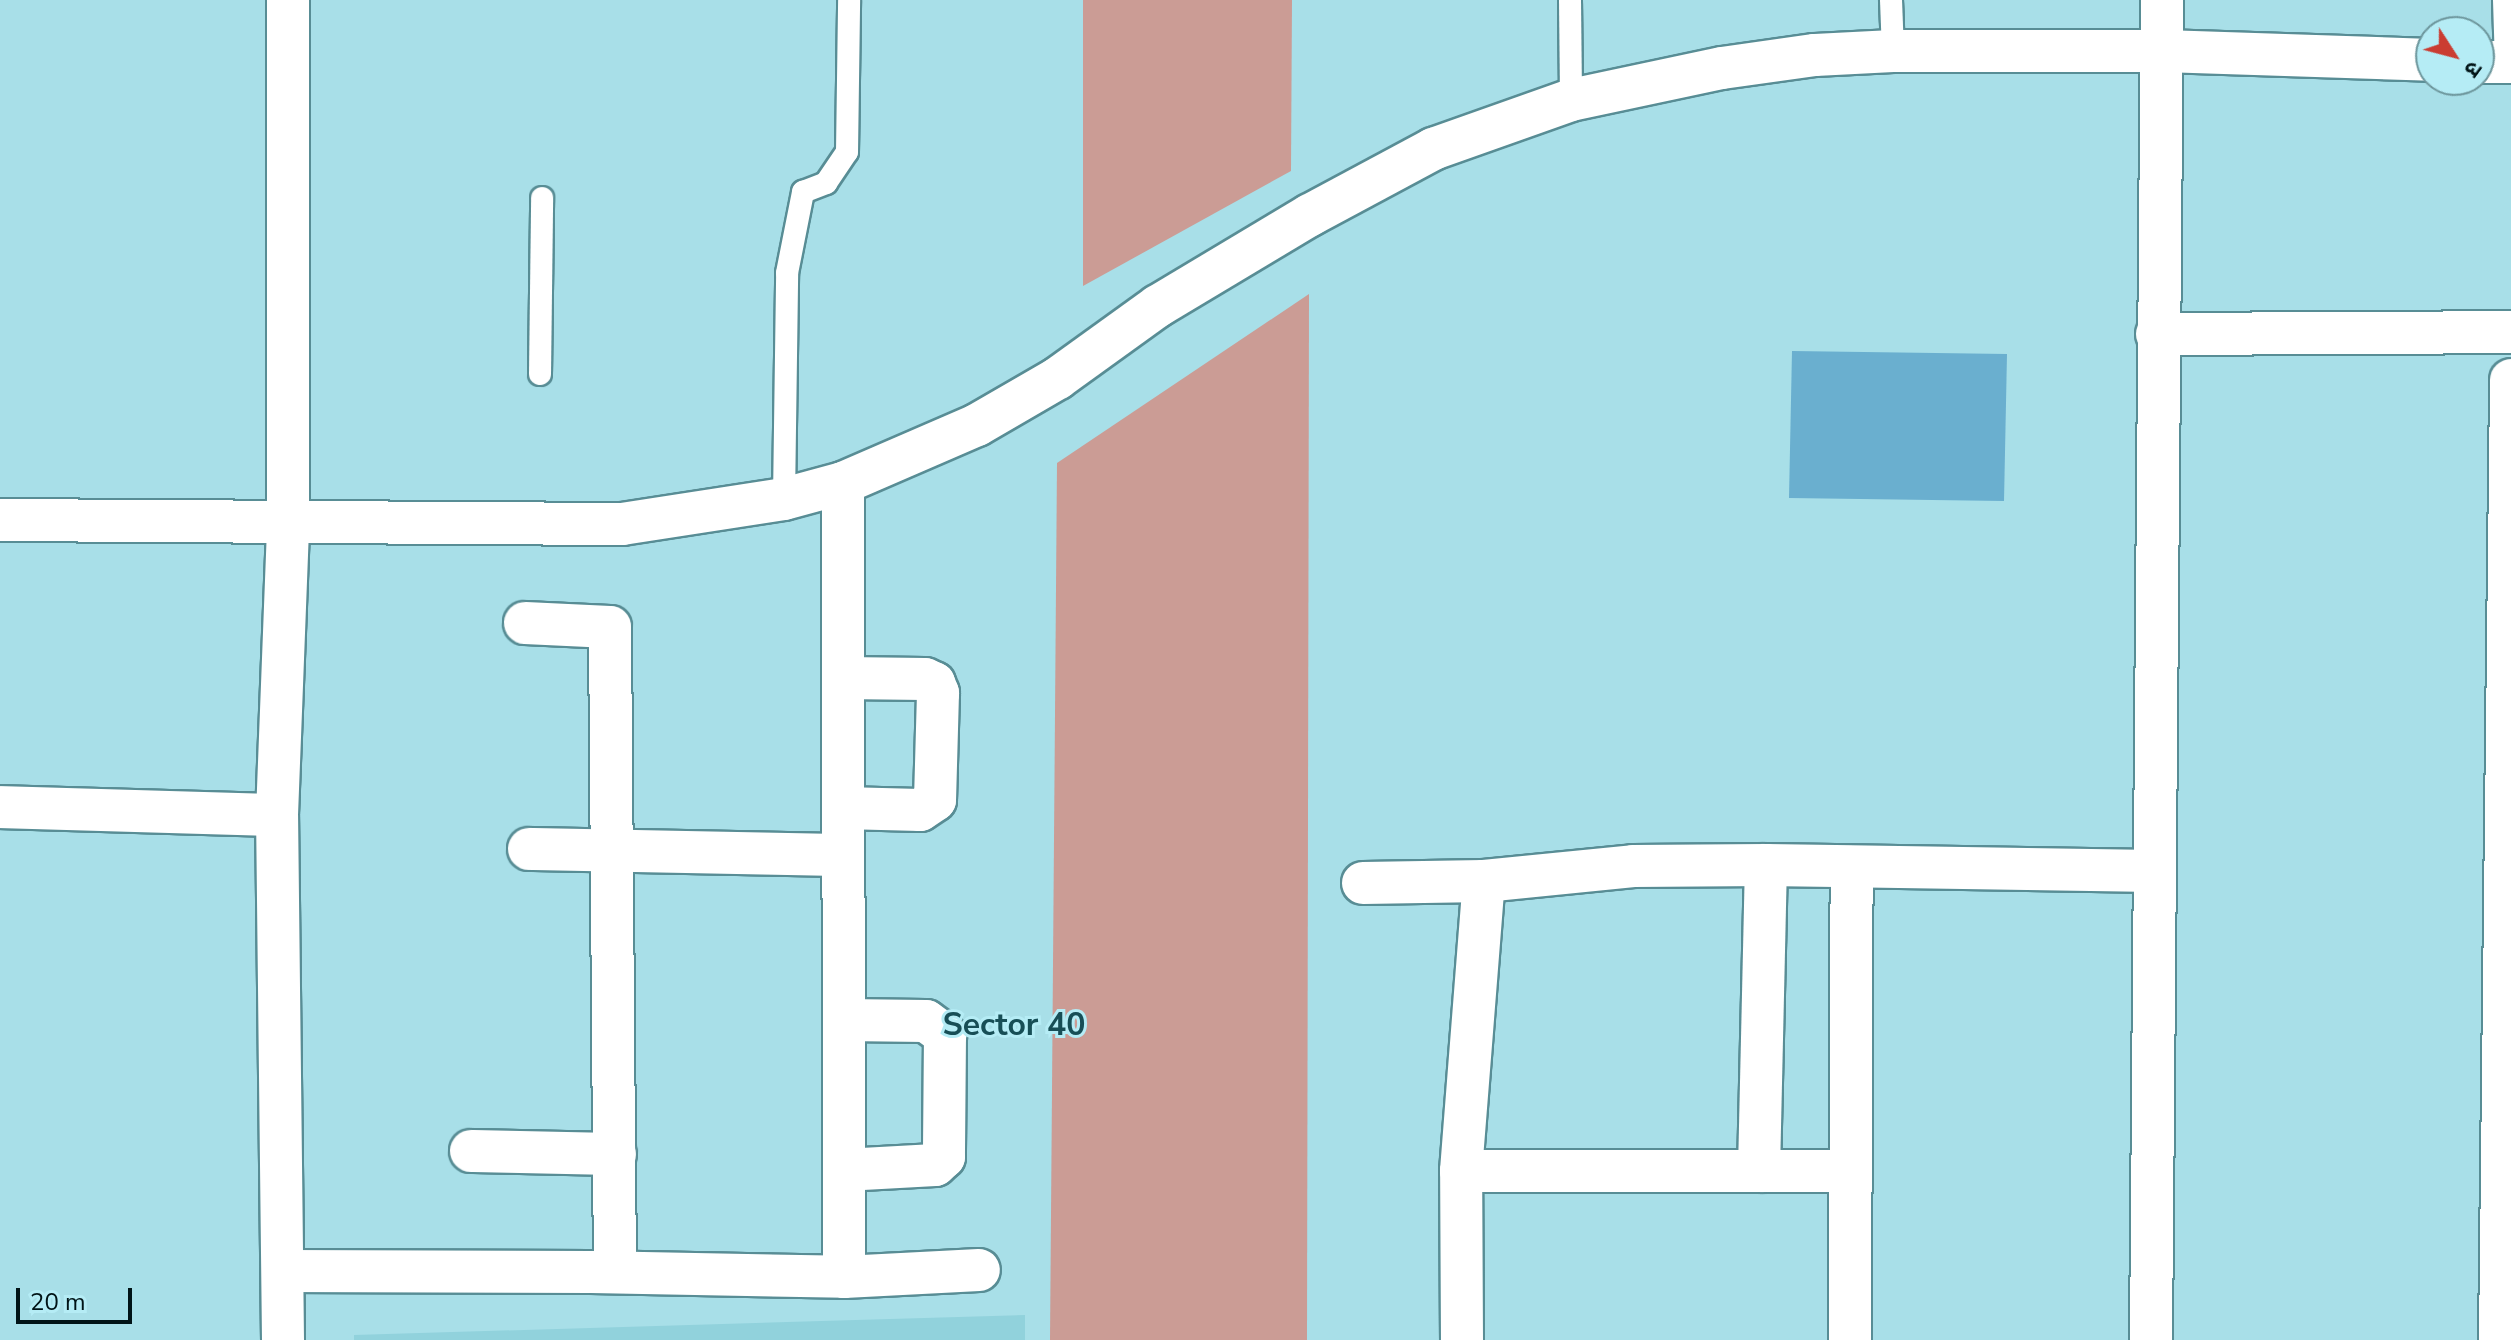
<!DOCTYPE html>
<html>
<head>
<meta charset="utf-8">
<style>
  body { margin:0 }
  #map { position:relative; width:2511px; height:1340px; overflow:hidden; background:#a8dfe8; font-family:"Nunito Sans","Noto Sans Devanagari",sans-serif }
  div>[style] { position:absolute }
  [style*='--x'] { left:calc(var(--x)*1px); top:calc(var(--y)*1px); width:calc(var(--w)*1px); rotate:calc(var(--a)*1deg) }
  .built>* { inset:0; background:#91d2dc }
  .green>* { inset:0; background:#cb9c95 }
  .building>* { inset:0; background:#6aafcf }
  .roads { filter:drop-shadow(2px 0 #588d95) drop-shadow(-2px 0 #588d95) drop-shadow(0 2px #588d95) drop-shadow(0 -2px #588d95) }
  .lane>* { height:22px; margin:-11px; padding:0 11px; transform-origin:11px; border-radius:11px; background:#fff }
  .street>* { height:42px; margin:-21px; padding:0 21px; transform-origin:21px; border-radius:21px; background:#fff }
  span { translate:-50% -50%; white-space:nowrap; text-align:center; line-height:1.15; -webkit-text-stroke:6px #b5ecf5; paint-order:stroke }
  .district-label { font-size:32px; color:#174e56; font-weight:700 }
  .north { position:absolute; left:2415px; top:16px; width:80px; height:80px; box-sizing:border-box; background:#b5ecf5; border:2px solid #6d969c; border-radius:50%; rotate:126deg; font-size:22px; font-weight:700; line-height:32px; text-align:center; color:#011417 }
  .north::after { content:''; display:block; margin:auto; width:28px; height:36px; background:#ca3d32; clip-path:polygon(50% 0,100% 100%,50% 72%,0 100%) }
  .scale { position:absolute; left:16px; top:1288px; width:116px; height:36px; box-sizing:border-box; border:4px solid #011417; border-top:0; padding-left:10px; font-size:24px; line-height:28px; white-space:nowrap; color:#011417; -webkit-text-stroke:6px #b5ecf5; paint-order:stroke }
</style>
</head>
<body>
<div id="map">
  <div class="built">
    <div style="clip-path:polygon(1025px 1315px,1025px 1340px,354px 1340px,354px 1335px)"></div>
  </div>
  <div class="green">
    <div style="clip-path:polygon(1083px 0,1292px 0,1291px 171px,1083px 286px)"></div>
    <div style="clip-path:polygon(1309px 294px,1307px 1340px,1050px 1340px,1057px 463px)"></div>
  </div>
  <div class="building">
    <div style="clip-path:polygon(1792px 351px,2007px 354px,2004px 501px,1789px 498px)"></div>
  </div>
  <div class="roads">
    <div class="lane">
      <div style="--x:1570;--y:0;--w:100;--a:89.4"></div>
      <div style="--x:1891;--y:0;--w:51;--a:87.8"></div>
      <div style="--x:2504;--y:0;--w:62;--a:88.2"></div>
      <div style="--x:540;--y:374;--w:176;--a:-89.3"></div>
      <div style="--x:784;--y:499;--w:226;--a:-89.2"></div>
      <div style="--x:787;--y:273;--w:83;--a:-78.8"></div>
      <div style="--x:803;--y:192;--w:25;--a:-21"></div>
      <div style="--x:826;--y:183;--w:37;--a:-56"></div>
      <div style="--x:847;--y:152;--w:152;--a:-89.2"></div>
    </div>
    <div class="street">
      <div style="--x:2479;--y:62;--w:32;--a:0"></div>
      <div style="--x:2157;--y:334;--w:354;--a:-0.3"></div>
      <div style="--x:843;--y:483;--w:794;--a:89.93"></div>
      <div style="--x:0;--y:520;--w:622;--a:0.37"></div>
      <div style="--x:622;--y:524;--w:164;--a:-8.8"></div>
      <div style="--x:784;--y:499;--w:61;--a:-15.2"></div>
      <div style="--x:843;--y:483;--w:146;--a:-23.4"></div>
      <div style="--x:977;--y:425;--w:94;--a:-30.1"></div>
      <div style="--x:1058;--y:378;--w:123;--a:-35.8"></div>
      <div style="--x:1158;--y:306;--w:177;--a:-30.9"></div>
      <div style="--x:1310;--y:215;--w:140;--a:-28.2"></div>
      <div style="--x:1433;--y:149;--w:146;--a:-19.5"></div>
      <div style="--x:1571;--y:100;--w:154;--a:-12"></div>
      <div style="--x:1722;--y:68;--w:94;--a:-8"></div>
      <div style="--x:1815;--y:55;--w:78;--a:-2.9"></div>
      <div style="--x:1893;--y:51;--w:270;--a:0"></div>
      <div style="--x:2163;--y:51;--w:268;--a:1.9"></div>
      <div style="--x:525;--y:623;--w:85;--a:2.7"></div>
      <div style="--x:610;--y:627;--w:645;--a:89.56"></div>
      <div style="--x:843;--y:678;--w:82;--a:0.7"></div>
      <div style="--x:925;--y:679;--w:10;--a:24"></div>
      <div style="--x:934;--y:683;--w:11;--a:68"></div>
      <div style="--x:938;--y:693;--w:107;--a:91.6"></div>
      <div style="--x:935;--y:800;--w:18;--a:146"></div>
      <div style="--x:920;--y:810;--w:77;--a:-178.5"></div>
      <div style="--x:0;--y:807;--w:277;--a:1.7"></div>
      <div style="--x:529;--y:849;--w:314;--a:1.1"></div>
      <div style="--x:1363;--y:883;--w:121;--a:-0.9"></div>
      <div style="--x:1484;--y:881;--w:150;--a:-5.7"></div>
      <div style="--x:1633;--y:866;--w:133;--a:-0.4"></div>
      <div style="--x:1766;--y:865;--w:389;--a:0.9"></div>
      <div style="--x:844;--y:1020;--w:82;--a:0.7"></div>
      <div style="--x:926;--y:1021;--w:24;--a:36"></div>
      <div style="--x:945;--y:1035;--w:122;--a:90.5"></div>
      <div style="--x:944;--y:1157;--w:12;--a:138"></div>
      <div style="--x:935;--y:1165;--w:91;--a:176.9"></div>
      <div style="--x:471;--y:1151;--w:144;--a:1.2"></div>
      <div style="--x:1461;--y:1171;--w:390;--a:0"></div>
      <div style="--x:1759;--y:1171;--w:306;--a:-88.7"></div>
      <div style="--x:283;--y:1271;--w:308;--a:0.2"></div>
      <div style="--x:591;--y:1272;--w:253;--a:1.1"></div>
      <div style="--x:844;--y:1277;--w:135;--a:-3"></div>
      <div style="--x:283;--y:1340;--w:525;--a:-90.65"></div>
      <div style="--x:277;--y:815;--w:292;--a:-87.8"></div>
      <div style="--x:288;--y:523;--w:523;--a:-90"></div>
      <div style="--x:1462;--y:1340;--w:169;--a:-90.3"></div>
      <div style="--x:1461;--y:1171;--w:291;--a:-85.5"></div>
      <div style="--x:1850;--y:1340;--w:473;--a:-89.8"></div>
      <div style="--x:2151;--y:1340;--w:1340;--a:-89.53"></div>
      <div style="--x:2500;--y:1340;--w:960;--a:-89.34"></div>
    </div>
  </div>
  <div class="district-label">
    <span style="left:1014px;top:1025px">Sector 40</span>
  </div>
  <div class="north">उ</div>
  <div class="scale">20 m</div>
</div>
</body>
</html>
